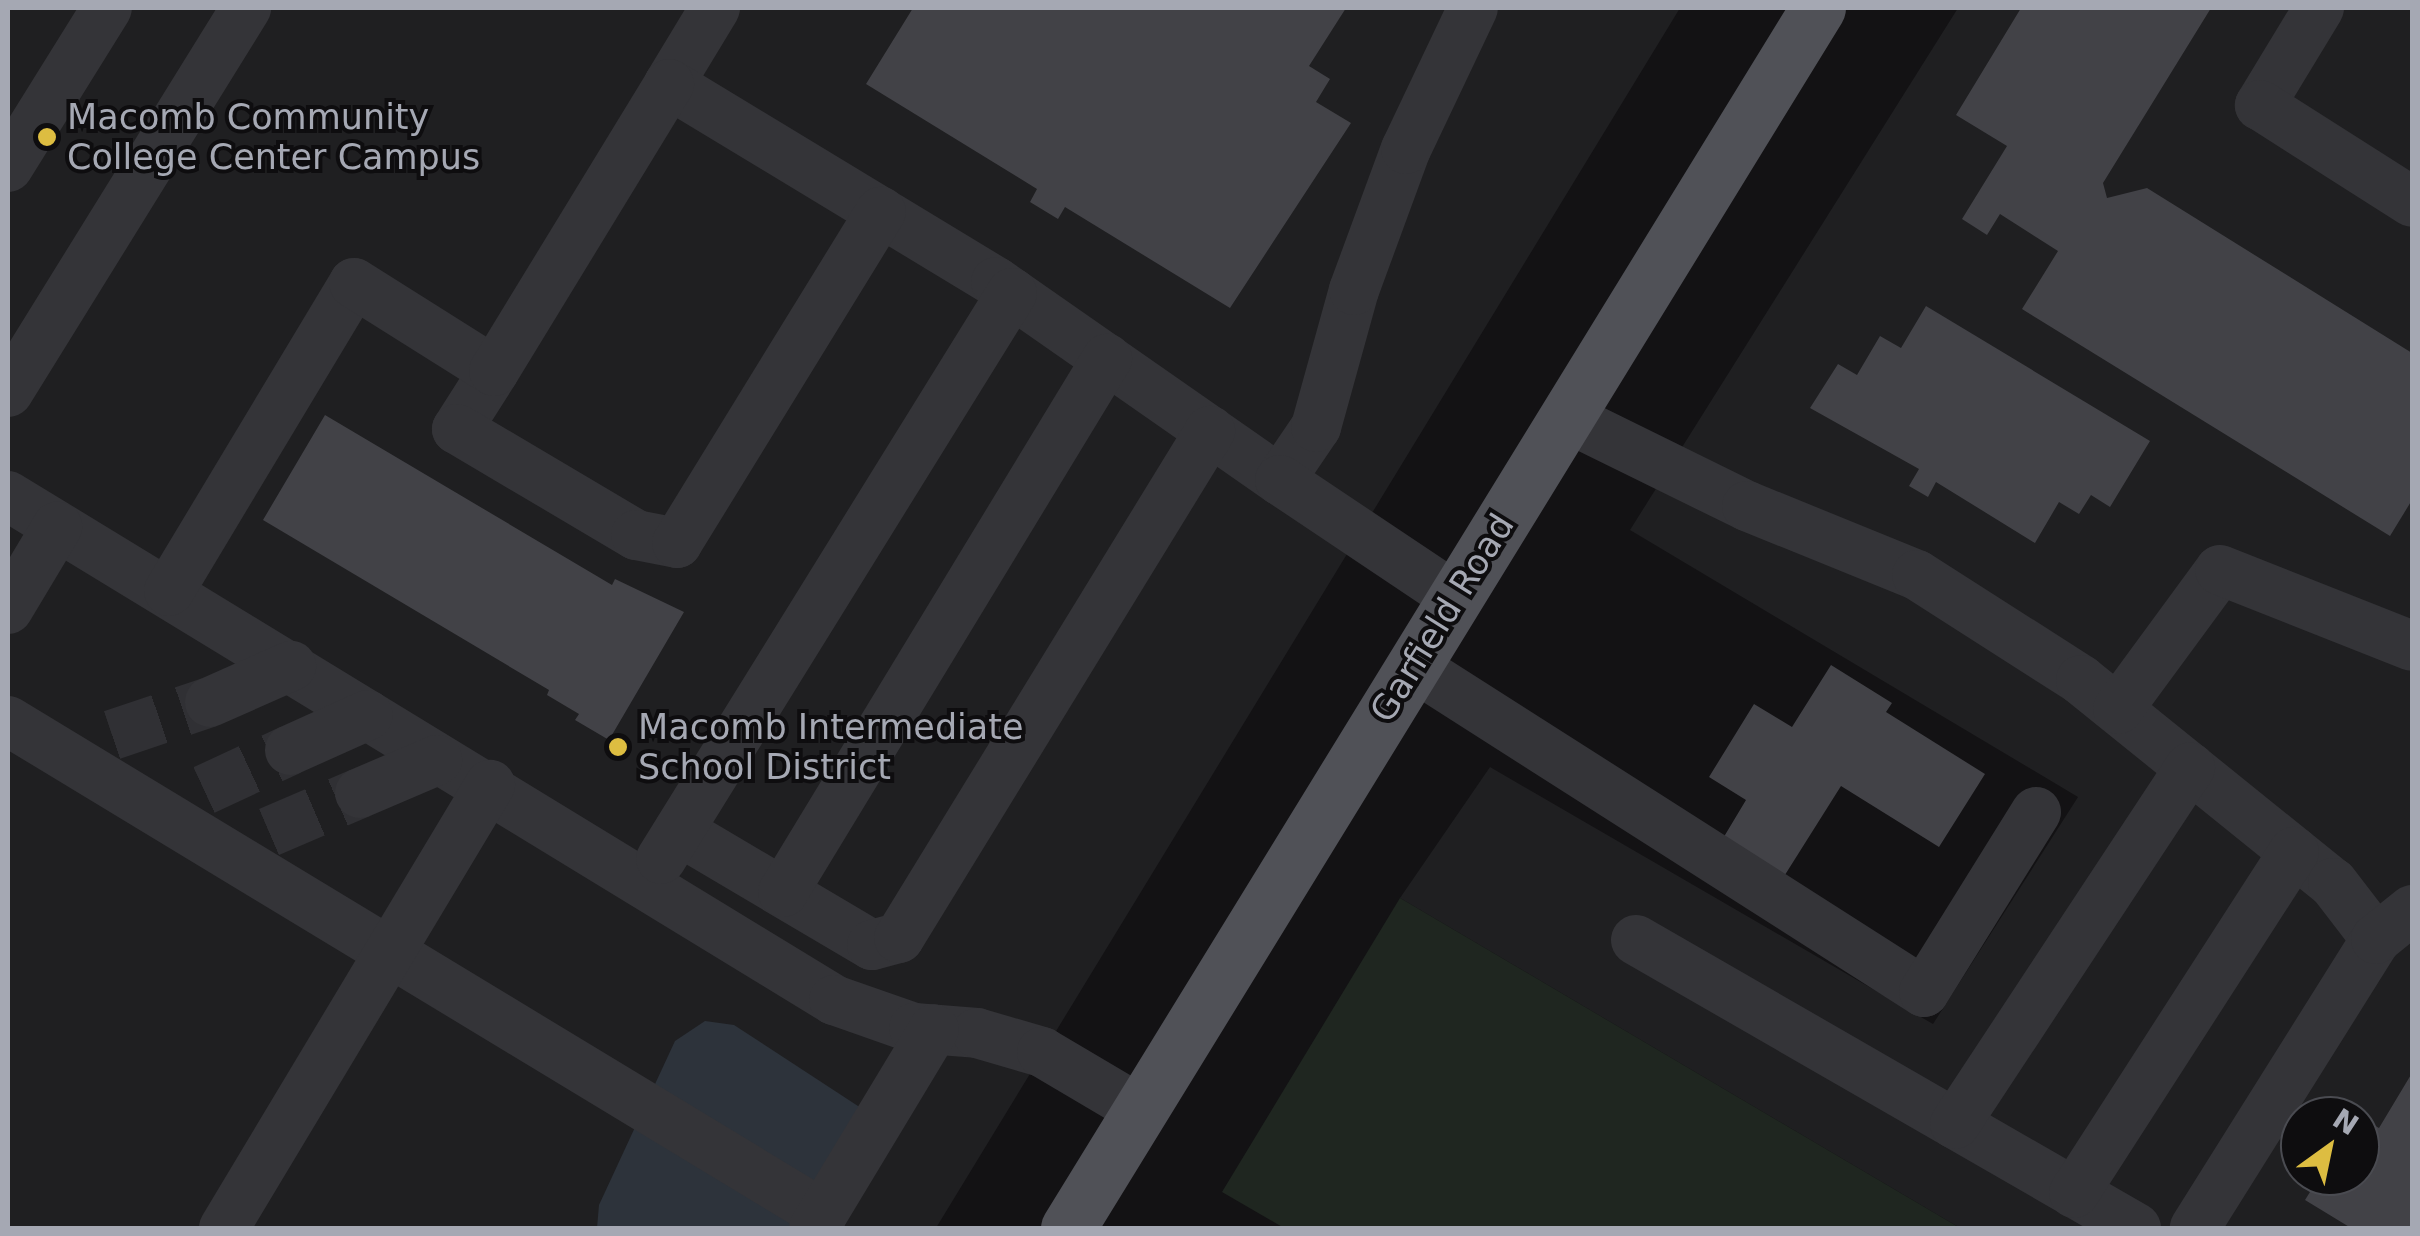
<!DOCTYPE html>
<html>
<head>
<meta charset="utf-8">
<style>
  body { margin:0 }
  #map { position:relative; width:2420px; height:1236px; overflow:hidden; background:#131214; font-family:"DejaVu Sans",sans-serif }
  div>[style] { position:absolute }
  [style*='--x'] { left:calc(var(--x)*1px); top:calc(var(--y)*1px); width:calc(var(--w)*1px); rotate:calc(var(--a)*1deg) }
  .built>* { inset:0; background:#1f1f21 }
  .green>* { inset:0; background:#1f2620 }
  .water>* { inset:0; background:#2d333b }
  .building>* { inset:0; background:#424247 }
  .minor-tunnel>* { height:50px; margin-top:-25px; transform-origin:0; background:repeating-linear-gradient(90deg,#303034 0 50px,transparent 0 75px) }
  .minor>* { height:50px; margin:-25px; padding:0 25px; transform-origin:25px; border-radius:25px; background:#343438 }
  .major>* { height:55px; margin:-27.5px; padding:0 27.5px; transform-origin:27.5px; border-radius:27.5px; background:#505157 }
  .dots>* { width:28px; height:28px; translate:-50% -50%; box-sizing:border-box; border:5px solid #0e0d0f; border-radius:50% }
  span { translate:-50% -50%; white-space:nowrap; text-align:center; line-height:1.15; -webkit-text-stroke:8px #0e0d0f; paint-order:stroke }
  .poi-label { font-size:35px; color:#a5a8b3 }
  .left { translate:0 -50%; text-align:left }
  .street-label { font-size:35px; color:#a5a8b3 }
  .frame { position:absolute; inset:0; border:10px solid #a5a8b3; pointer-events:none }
  .north { position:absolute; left:2280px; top:1096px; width:100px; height:100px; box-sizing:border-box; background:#0e0d0f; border:2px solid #4a4b51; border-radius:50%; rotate:33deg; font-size:28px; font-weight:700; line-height:40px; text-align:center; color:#a5a8b3 }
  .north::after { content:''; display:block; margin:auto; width:35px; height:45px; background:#ddbd41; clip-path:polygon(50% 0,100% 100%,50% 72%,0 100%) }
</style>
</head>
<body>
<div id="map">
  <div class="built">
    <div style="clip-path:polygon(8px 8px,1680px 8px,936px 1228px,8px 1228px)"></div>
    <div style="clip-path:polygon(evenodd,1958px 8px,2412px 8px,2412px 1228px,1960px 1228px,1400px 898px,1490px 767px,1933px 1024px,2078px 797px,1630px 530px,1958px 8px,2300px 1116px,2360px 1116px,2360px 1176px,2300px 1176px,2300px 1116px)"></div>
  </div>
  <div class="green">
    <div style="clip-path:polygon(1400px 898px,1960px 1228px,1284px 1228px,1222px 1192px)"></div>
  </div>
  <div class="water">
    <div style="clip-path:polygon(705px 1021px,734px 1025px,887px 1125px,825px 1228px,597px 1228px,599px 1205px,675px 1041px)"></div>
  </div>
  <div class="building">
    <div style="clip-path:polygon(913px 8px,1346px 8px,1309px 66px,1330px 79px,1316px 102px,1351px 123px,1230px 308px,1065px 207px,1058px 219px,1030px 202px,1037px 189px,866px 84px)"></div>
    <div style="clip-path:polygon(2021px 8px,2211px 8px,2103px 183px,2107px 198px,2147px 188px,2412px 353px,2412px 500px,2390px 536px,2022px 309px,2058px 251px,2000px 214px,1987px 235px,1962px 219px,2007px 146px,1956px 115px)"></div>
    <div style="clip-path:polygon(1926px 306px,2150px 441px,2110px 507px,2091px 495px,2079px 514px,2059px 502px,2035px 543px,1936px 482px,1928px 497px,1909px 486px,1919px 469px,1810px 408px,1838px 364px,1857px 375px,1880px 336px,1901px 348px)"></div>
    <div style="clip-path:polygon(325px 415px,612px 585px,615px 579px,684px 612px,609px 740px,575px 720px,579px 714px,547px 695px,549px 690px,263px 520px)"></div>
    <div style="clip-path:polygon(1831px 665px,1892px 703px,1886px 712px,1985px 774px,1939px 847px,1841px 786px,1783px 878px,1722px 840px,1746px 800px,1709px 777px,1754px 704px,1792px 727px)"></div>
    <div style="clip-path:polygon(2412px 1073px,2412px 1228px,2351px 1228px,2305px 1200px,2320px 1176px,2360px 1176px,2360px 1117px,2379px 1128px)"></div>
  </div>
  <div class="minor-tunnel">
    <div style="--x:112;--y:735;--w:103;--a:-18.6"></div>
    <div style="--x:204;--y:790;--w:95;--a:-24.9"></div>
    <div style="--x:269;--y:832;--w:99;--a:-23.2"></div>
  </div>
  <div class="minor">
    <div style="--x:715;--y:8;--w:89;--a:121.2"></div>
    <div style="--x:669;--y:84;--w:382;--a:31.2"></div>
    <div style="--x:996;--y:282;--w:346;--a:34.9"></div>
    <div style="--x:1280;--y:480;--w:64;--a:-55.8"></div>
    <div style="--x:1316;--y:427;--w:142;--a:-74.5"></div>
    <div style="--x:1354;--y:290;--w:150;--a:-69.8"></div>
    <div style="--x:1406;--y:149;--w:156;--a:-64.6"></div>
    <div style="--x:2319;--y:8;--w:114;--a:121.3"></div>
    <div style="--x:2260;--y:105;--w:180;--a:32.5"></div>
    <div style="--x:8;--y:167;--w:187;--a:-58.1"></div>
    <div style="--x:494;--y:371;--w:69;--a:122.5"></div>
    <div style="--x:457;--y:429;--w:208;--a:30.6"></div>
    <div style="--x:636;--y:535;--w:42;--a:11"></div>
    <div style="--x:677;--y:543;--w:389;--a:-58.4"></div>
    <div style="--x:8;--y:392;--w:452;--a:-58.2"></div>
    <div style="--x:1566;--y:417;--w:202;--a:26.2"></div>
    <div style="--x:1747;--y:506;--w:183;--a:22.1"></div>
    <div style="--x:1917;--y:575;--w:195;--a:32.6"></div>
    <div style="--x:2081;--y:680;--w:324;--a:38.9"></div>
    <div style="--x:2333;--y:883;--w:71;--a:52.5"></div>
    <div style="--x:2376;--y:939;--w:341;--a:122.1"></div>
    <div style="--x:1280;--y:480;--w:211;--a:33.8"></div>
    <div style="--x:8;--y:496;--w:968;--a:31.39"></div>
    <div style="--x:834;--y:1000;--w:85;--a:19.3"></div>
    <div style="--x:914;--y:1028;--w:63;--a:4.5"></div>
    <div style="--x:977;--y:1033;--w:68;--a:16.3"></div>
    <div style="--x:1042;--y:1052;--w:114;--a:30.6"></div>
    <div style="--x:169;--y:591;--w:359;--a:-59"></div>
    <div style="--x:354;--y:283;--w:165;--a:32.2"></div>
    <div style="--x:494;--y:371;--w:336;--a:-58.6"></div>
    <div style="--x:8;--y:609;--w:96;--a:-59.1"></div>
    <div style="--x:1413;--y:666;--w:606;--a:32.54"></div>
    <div style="--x:1924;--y:992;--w:212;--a:-58.1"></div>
    <div style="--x:210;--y:702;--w:89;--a:-24"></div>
    <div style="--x:2118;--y:709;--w:172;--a:-53.7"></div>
    <div style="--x:2220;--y:570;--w:206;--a:21.6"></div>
    <div style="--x:8;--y:721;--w:952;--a:31.2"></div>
    <div style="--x:290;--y:750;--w:85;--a:-24.2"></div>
    <div style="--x:360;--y:793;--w:84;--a:-23.2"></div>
    <div style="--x:679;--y:831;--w:224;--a:30.6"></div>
    <div style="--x:872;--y:945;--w:28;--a:-15"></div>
    <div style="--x:899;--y:938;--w:595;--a:-58.47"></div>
    <div style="--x:661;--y:859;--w:666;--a:-58.2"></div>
    <div style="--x:783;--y:892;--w:624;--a:-58.71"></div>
    <div style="--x:2376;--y:939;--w:46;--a:-38.9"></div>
    <div style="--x:1636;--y:940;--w:577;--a:29.94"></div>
    <div style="--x:1955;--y:1124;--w:427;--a:-56.6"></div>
    <div style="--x:2074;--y:1193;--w:406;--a:-57.2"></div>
    <div style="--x:224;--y:1228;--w:517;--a:-59.02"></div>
    <div style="--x:814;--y:1228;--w:232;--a:-58.9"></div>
  </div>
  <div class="major">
    <div style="--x:1068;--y:1228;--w:1432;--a:-58.42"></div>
  </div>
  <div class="dots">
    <div style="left:47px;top:137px;background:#ddbd41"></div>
    <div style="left:618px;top:747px;background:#ddbd41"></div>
  </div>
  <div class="poi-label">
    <span class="left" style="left:67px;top:137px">Macomb Community<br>College Center Campus</span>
    <span class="left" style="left:638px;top:747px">Macomb Intermediate<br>School District</span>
  </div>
  <div class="street-label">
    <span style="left:1442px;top:618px;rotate:-58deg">Garfield Road</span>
  </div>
  <div class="frame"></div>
  <div class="north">N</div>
</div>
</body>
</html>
